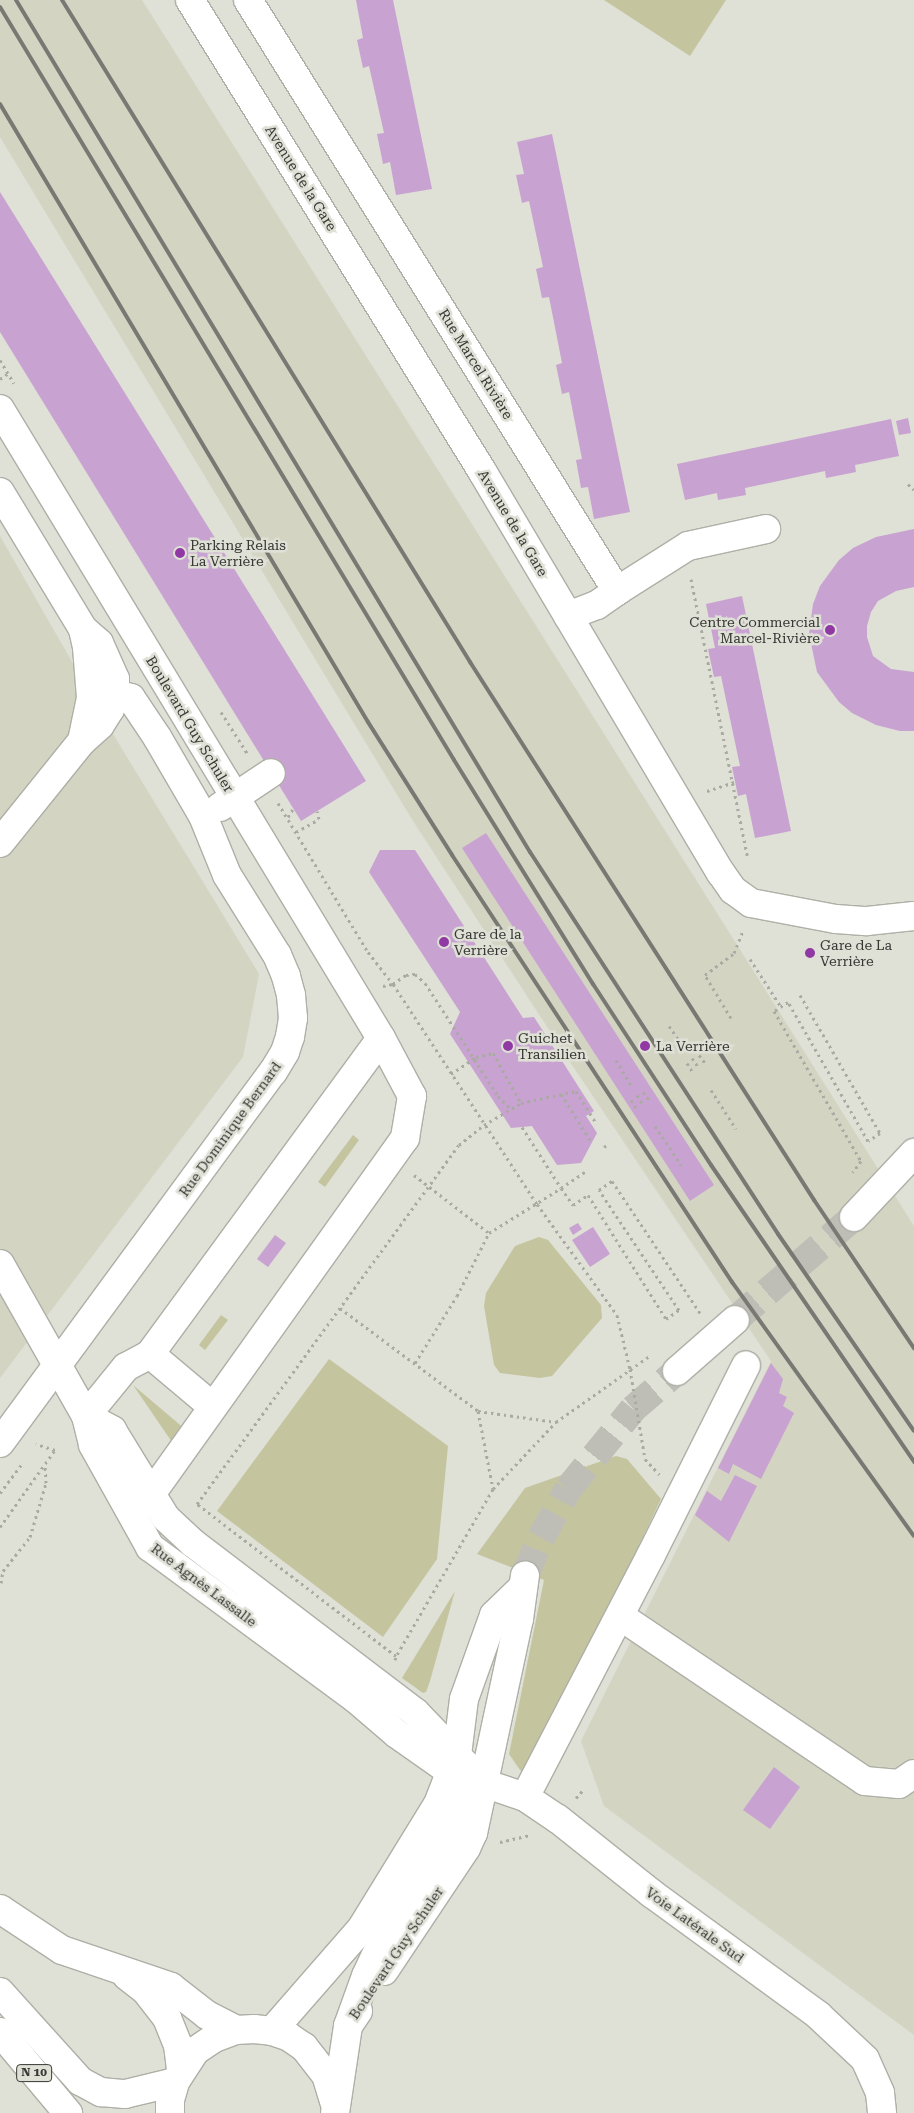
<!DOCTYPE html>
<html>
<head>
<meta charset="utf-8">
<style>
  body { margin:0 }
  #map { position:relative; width:914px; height:2113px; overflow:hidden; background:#dfe0d6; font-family:"Roboto Serif",serif }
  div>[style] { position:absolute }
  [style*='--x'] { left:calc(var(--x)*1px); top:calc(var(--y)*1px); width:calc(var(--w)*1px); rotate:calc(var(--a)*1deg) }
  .built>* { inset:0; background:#d4d4c3 }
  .green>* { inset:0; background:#c4c59f }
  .building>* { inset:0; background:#c8a2d1 }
  .minor-tunnel>* { height:28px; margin-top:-14px; transform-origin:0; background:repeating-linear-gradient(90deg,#bebeb6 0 28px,transparent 0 42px) }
  .path>* { height:3px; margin-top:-1.5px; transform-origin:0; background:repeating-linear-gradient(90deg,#a9aaa2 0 2.5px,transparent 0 6.5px) }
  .roads { filter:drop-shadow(1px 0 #aeafa6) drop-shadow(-1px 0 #aeafa6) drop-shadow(0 1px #aeafa6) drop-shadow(0 -1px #aeafa6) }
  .minor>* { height:28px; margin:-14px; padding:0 14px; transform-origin:14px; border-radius:14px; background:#fff }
  .major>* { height:28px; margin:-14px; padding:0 14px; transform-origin:14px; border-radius:14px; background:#fff }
  .rail>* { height:4px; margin:-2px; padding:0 2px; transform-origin:2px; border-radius:2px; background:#787973 }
  .dots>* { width:14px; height:14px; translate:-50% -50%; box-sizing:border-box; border:2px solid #dfe0d6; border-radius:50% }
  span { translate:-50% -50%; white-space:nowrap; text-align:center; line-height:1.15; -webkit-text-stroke:5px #dfe0d6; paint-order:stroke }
  .shield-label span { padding:1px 4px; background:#dfe0d6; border:1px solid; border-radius:4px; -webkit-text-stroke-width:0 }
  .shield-label { font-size:12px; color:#383835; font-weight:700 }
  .street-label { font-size:14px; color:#383835 }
  .poi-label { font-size:14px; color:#383835 }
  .left { translate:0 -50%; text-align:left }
  .right { translate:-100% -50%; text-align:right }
</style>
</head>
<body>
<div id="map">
  <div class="built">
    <div style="clip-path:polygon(0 0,142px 0,914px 1226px,914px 2035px,604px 1806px,581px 1741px,771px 1361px,570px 1062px,413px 821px,0 137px)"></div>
    <div style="clip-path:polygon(0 536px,119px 744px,259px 974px,243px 1057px,0 1378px)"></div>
  </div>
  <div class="green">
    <div style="clip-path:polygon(604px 0,726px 0,690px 56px)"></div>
    <div style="clip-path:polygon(353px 1135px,359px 1140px,325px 1187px,318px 1182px)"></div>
    <div style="clip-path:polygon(539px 1237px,548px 1240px,601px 1305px,602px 1318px,552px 1376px,540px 1378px,500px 1373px,494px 1365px,484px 1306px,486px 1293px,515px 1246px)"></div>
    <div style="clip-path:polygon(221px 1315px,228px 1320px,205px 1350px,199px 1345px)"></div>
    <div style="clip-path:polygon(329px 1359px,448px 1446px,437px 1559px,383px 1637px,217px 1511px)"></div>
    <div style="clip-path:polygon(133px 1385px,186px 1430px,174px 1445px)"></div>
    <div style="clip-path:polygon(616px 1456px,627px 1459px,661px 1499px,529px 1776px,520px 1770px,509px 1754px,544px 1580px,477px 1554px,525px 1488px)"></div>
    <div style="clip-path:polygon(455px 1591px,430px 1681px,426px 1692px,423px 1693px,402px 1678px)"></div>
  </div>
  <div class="building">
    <div style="clip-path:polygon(356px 0,393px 0,432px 189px,396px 195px,390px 162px,383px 164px,377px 134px,384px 133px,369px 66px,363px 68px,357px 40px,363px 38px)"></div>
    <div style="clip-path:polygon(552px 134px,630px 512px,594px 519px,588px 487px,581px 488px,576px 460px,582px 459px,569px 392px,562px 394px,556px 365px,562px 363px,549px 297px,542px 298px,536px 269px,543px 267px,529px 201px,522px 203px,516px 175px,524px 174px,517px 142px)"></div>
    <div style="clip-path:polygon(0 192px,366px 781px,301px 821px,0 332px)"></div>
    <div style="clip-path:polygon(908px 418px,911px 433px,899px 435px,896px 421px)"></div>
    <div style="clip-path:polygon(891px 419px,899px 456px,855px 465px,856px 472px,826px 478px,825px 471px,745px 488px,746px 495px,718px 500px,717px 493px,685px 500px,677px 464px)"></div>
    <div style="clip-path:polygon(914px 529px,914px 587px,896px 591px,878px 601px,871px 612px,867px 626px,867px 637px,873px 656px,891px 669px,914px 672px,914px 731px,900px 731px,876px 725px,852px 713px,839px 702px,817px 672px,809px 634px,813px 604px,820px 586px,839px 560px,853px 548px,876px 537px)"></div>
    <div style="clip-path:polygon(742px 596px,791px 831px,755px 838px,746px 794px,738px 796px,732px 767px,740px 766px,721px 676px,714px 677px,708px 649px,715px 648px,706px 604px)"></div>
    <div style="clip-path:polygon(486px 833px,714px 1185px,690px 1201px,462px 848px)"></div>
    <div style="clip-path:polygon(380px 850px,415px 850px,523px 1018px,534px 1017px,594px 1111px,586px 1116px,597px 1133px,581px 1163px,557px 1165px,532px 1126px,511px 1128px,450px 1034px,460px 1012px,369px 872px)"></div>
    <div style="clip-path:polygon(578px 1223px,582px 1229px,573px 1235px,569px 1228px)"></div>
    <div style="clip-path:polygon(593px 1227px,610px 1254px,590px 1267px,572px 1240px)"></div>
    <div style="clip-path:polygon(275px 1235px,286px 1243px,268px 1267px,257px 1259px)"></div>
    <div style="clip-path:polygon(771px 1363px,783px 1379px,779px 1393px,787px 1397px,783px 1406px,794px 1413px,761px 1479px,733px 1464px,729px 1474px,718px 1468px)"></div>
    <div style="clip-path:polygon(735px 1475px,757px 1486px,729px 1542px,695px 1515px,707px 1491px,721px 1501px)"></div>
    <div style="clip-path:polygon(774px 1767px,800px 1787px,770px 1829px,743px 1810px)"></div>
  </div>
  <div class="minor-tunnel">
    <div style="--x:735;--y:1320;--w:157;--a:-40.9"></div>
    <div style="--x:525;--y:1575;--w:40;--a:-66.6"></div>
    <div style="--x:541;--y:1538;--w:56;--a:-61.1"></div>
    <div style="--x:568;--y:1489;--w:103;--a:-50.9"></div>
    <div style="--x:633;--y:1409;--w:58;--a:-40.8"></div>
  </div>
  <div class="path">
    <div style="--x:0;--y:360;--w:27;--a:59"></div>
    <div style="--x:0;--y:379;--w:11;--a:-34"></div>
    <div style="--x:908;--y:484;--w:8;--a:45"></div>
    <div style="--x:691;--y:579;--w:282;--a:78.5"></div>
    <div style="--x:221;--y:712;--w:49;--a:57.6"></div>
    <div style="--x:707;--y:791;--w:29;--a:-18"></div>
    <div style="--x:278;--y:803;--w:174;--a:58.9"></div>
    <div style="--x:368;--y:952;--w:41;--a:52"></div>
    <div style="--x:393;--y:984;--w:263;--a:56.8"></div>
    <div style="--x:537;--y:1204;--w:137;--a:54.2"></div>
    <div style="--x:617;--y:1315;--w:56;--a:76.5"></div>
    <div style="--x:630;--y:1369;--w:91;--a:80.5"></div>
    <div style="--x:645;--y:1459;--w:21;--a:47"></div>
    <div style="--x:288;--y:817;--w:9;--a:-58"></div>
    <div style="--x:296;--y:832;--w:26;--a:-29"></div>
    <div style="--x:319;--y:819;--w:8;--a:-104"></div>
    <div style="--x:750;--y:959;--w:57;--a:57.1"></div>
    <div style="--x:383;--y:986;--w:10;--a:-11"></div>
    <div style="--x:393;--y:984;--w:16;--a:-35"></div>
    <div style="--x:406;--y:975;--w:9;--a:-6"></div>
    <div style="--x:415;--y:974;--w:13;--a:42"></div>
    <div style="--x:425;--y:983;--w:135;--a:57.1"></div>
    <div style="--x:498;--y:1096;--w:18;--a:45"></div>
    <div style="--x:800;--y:995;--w:160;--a:59.9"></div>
    <div style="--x:880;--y:1133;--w:14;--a:146"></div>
    <div style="--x:868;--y:1141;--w:160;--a:-119.9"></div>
    <div style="--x:788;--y:1002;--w:17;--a:147"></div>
    <div style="--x:774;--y:1011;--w:173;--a:59.9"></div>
    <div style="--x:861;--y:1161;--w:14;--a:126"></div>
    <div style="--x:731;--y:1018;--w:50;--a:-121.2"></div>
    <div style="--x:705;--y:975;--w:36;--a:-37"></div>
    <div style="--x:734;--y:953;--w:24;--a:-68"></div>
    <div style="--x:669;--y:1026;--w:28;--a:55"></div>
    <div style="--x:699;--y:1055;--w:10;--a:53"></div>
    <div style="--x:692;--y:1058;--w:12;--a:55"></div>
    <div style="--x:616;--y:1060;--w:29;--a:59"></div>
    <div style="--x:687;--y:1063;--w:9;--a:58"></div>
    <div style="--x:451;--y:1074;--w:30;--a:-34"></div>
    <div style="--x:476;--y:1057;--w:17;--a:-13"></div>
    <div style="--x:493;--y:1053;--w:57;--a:60.8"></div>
    <div style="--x:711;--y:1090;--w:46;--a:57.3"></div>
    <div style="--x:643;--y:1092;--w:10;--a:53"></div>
    <div style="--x:561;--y:1094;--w:58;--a:57.7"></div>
    <div style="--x:637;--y:1095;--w:12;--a:59"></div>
    <div style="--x:631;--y:1100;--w:9;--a:58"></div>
    <div style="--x:655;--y:1126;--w:47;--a:56.3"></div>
    <div style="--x:522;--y:1127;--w:72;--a:57.4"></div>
    <div style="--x:561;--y:1188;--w:30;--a:-34"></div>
    <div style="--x:604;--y:1147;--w:6;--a:-31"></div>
    <div style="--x:414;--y:1175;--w:95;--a:37.7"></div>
    <div style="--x:340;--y:1308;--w:172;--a:36.7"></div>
    <div style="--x:478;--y:1411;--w:79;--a:79.1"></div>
    <div style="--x:493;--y:1489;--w:193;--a:120.1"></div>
    <div style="--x:415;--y:1363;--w:79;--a:-57.9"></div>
    <div style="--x:457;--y:1296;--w:71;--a:-63.1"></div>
    <div style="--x:489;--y:1233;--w:85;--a:-32"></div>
    <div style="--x:561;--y:1188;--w:21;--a:55"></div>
    <div style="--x:573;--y:1205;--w:18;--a:-34"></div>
    <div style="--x:588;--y:1195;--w:146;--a:57.8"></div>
    <div style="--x:666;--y:1319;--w:16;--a:-35"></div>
    <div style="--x:679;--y:1310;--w:144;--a:-123.7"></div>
    <div style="--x:599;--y:1190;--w:16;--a:-35"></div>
    <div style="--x:612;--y:1181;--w:159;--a:56.3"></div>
    <div style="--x:478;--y:1411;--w:79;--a:8"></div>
    <div style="--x:493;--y:1489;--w:92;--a:-46.8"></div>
    <div style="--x:556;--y:1422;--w:116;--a:-35.2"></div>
    <div style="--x:0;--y:1493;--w:35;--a:-53"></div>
    <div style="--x:0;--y:1527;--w:95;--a:-54.5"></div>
    <div style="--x:55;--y:1450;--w:20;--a:-162"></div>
    <div style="--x:1;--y:1583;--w:12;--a:-81"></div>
    <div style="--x:3;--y:1571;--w:43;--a:-51.5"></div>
    <div style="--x:30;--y:1537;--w:56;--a:-73.5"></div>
    <div style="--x:46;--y:1483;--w:17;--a:-93"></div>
    <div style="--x:395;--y:1660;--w:4;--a:-76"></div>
    <div style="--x:396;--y:1656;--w:250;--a:-142.6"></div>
    <div style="--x:197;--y:1504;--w:444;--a:-53.9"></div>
    <div style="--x:459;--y:1145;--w:32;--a:-39"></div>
    <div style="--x:484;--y:1125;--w:43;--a:-30.7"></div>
    <div style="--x:521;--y:1103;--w:56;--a:-12.3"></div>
    <div style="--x:576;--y:1091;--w:39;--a:58"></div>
    <div style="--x:576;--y:1798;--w:12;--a:-48"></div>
    <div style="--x:500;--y:1842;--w:31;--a:-13"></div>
  </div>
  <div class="roads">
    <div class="minor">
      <div style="--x:190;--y:0;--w:554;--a:58.2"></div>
      <div style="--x:482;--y:471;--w:468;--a:59.3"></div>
      <div style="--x:721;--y:873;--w:21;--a:55"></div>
      <div style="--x:733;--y:890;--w:22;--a:36"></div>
      <div style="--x:751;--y:903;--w:86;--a:10.7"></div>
      <div style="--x:836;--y:919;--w:31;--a:4"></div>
      <div style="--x:867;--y:921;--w:47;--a:-6.1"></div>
      <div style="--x:248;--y:0;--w:697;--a:58.02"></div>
      <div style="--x:617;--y:591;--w:84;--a:-32.4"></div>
      <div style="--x:688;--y:546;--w:80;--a:-12.3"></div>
      <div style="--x:0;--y:409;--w:735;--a:58.8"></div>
      <div style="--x:381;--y:1038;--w:66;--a:61.9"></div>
      <div style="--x:412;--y:1096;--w:43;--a:99.5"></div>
      <div style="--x:405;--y:1138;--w:439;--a:125.5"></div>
      <div style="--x:0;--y:492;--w:160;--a:58.8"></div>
      <div style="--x:83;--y:629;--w:21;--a:41"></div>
      <div style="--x:99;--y:643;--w:39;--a:66"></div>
      <div style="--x:115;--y:679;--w:15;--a:90"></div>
      <div style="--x:115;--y:694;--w:16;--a:108"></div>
      <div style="--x:110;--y:709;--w:19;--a:122"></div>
      <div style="--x:100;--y:725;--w:24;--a:138"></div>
      <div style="--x:82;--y:741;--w:131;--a:128.8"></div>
      <div style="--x:568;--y:616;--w:31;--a:-21"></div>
      <div style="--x:597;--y:605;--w:24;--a:-35"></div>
      <div style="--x:82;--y:741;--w:44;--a:-78.2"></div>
      <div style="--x:91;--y:698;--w:51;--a:-94.5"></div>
      <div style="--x:87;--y:647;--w:18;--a:-103"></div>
      <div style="--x:220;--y:807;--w:61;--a:-33.7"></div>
      <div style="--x:854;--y:1217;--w:88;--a:-46.8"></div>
      <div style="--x:0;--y:1264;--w:175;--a:60.5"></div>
      <div style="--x:86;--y:1416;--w:30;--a:76"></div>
      <div style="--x:93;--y:1445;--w:117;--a:60.8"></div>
      <div style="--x:150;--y:1547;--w:255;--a:36.4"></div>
      <div style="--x:355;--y:1698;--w:55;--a:40.6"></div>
      <div style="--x:397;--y:1734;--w:66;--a:35.1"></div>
      <div style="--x:451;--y:1772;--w:78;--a:18.7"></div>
      <div style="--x:525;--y:1797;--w:40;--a:34"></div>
      <div style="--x:558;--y:1819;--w:119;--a:38.5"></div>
      <div style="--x:651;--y:1893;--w:207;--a:36.1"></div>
      <div style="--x:818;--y:2015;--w:64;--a:43.1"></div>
      <div style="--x:865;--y:2059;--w:37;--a:66"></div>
      <div style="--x:880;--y:2093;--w:20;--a:84"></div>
      <div style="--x:150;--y:1354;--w:82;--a:40.1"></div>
      <div style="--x:677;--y:1371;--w:77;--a:-41.3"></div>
      <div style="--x:86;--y:1416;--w:30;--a:28"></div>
      <div style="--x:112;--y:1430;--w:103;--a:58.5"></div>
      <div style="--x:166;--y:1518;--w:37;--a:43"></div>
      <div style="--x:193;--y:1543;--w:279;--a:37.3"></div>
      <div style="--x:415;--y:1712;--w:72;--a:46.1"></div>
      <div style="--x:465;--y:1764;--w:13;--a:81"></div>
      <div style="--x:467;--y:1777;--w:48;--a:106.9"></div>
      <div style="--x:453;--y:1823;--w:129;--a:121.3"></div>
      <div style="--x:386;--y:1933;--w:47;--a:114.9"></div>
      <div style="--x:366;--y:1976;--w:53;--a:109.8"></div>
      <div style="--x:86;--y:1416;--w:63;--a:-50.8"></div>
      <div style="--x:126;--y:1367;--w:27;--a:-28"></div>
      <div style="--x:150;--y:1354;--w:391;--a:-53.8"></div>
      <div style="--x:0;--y:1443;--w:461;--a:-53.7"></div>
      <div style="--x:273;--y:1072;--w:23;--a:-59"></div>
      <div style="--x:285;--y:1052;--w:16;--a:-72"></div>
      <div style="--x:290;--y:1037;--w:19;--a:-81"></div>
      <div style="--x:293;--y:1018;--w:23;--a:-95"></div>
      <div style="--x:291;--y:995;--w:20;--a:-105"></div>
      <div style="--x:286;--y:976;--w:23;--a:-113"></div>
      <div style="--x:277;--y:955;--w:94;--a:-122"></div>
      <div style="--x:227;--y:875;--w:64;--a:-112.1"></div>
      <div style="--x:203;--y:816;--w:91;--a:-120.2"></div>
      <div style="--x:157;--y:737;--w:47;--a:-123.7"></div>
      <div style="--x:131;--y:698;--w:16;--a:-166"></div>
      <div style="--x:620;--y:1616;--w:295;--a:34"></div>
      <div style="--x:865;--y:1781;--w:34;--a:5"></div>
      <div style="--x:899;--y:1784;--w:18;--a:-34"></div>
      <div style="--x:525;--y:1797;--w:273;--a:-62.5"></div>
      <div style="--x:651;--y:1555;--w:212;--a:-63.4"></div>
      <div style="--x:0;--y:1909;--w:74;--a:33.5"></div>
      <div style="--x:62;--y:1950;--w:115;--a:18.7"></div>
      <div style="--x:171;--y:1987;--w:46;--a:37.9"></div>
      <div style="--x:207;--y:2015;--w:33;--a:27"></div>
      <div style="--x:384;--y:1971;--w:148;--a:-56.3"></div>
      <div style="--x:466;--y:1848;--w:17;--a:-65"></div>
      <div style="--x:473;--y:1833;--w:219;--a:-77.9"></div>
      <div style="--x:519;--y:1619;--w:44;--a:-82.2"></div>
      <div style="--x:127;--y:1976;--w:24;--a:38"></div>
      <div style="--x:146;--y:1991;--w:34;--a:52"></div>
      <div style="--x:167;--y:2018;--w:29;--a:68"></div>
      <div style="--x:178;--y:2045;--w:25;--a:83"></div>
      <div style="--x:272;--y:2031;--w:135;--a:-48.9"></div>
      <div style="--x:361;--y:1929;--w:147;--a:-58.4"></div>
      <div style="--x:438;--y:1804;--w:53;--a:-68.8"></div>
      <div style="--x:457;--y:1755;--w:56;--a:-82.9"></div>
      <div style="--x:464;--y:1699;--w:89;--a:-70.3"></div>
      <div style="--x:494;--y:1615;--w:37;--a:-44"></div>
      <div style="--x:170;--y:2113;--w:13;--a:-90"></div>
      <div style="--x:170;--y:2100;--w:19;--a:-74"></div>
      <div style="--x:175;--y:2082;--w:37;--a:-57"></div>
      <div style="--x:195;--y:2051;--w:23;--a:-34"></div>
      <div style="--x:214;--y:2038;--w:23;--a:-20"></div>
      <div style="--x:236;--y:2030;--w:18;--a:-3"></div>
      <div style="--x:254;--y:2029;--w:18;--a:6"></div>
      <div style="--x:272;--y:2031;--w:18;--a:19"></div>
      <div style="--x:289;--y:2037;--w:18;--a:34"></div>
      <div style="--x:304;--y:2047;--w:36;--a:52"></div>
      <div style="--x:326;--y:2075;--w:28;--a:73"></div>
      <div style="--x:335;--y:2113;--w:88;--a:-81.5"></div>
      <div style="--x:348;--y:2026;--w:18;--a:-56"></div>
    </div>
    <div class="major">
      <div style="--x:0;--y:1992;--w:120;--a:48"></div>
      <div style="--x:80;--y:2081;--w:24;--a:28"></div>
      <div style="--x:101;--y:2092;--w:24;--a:5"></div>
      <div style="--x:125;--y:2094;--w:51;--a:-13.5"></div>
      <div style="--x:0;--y:2032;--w:106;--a:50"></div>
    </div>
  </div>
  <div class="rail">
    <div style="--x:16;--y:0;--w:995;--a:58.9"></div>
    <div style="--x:530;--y:852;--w:455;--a:57"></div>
    <div style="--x:778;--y:1234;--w:239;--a:55.4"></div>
    <div style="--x:62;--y:0;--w:778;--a:58.35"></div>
    <div style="--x:470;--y:662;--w:639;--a:57.4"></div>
    <div style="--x:814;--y:1200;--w:179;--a:56"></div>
    <div style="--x:0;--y:7;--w:879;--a:58.91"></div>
    <div style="--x:454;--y:760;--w:264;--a:58.2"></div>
    <div style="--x:593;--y:984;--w:216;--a:56.9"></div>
    <div style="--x:711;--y:1165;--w:360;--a:55.6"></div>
    <div style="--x:0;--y:104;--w:719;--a:59.23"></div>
    <div style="--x:368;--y:722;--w:157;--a:57.7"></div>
    <div style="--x:452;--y:855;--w:511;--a:56.75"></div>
    <div style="--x:732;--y:1282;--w:312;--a:54.4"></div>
  </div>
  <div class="dots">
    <div style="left:180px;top:553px;background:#9039a5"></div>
    <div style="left:830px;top:630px;background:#9039a5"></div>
    <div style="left:444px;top:942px;background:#9039a5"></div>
    <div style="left:810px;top:953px;background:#9039a5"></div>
    <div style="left:508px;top:1046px;background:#9039a5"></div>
    <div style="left:645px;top:1046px;background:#9039a5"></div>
  </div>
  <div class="shield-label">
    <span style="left:34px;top:2073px">N 10</span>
  </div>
  <div class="street-label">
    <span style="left:301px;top:178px;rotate:58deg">Avenue de la Gare</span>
    <span style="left:476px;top:364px;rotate:58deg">Rue Marcel Rivière</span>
    <span style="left:513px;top:523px;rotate:59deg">Avenue de la Gare</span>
    <span style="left:190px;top:724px;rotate:59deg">Boulevard Guy Schuler</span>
    <span style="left:230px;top:1129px;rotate:-54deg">Rue Dominique Bernard</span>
    <span style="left:204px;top:1585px;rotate:37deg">Rue Agnès Lassalle</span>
    <span style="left:695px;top:1925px;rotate:36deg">Voie Latérale Sud</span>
    <span style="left:396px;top:1953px;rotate:-56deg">Boulevard Guy Schuler</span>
  </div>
  <div class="poi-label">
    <span class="left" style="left:190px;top:553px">Parking Relais<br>La Verrière</span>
    <span class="right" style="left:820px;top:630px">Centre Commercial<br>Marcel-Rivière</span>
    <span class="left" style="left:454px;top:942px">Gare de la<br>Verrière</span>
    <span class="left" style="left:820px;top:953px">Gare de La<br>Verrière</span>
    <span class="left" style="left:518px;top:1046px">Guichet<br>Transilien</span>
    <span class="left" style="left:656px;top:1046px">La Verrière</span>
  </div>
</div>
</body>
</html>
